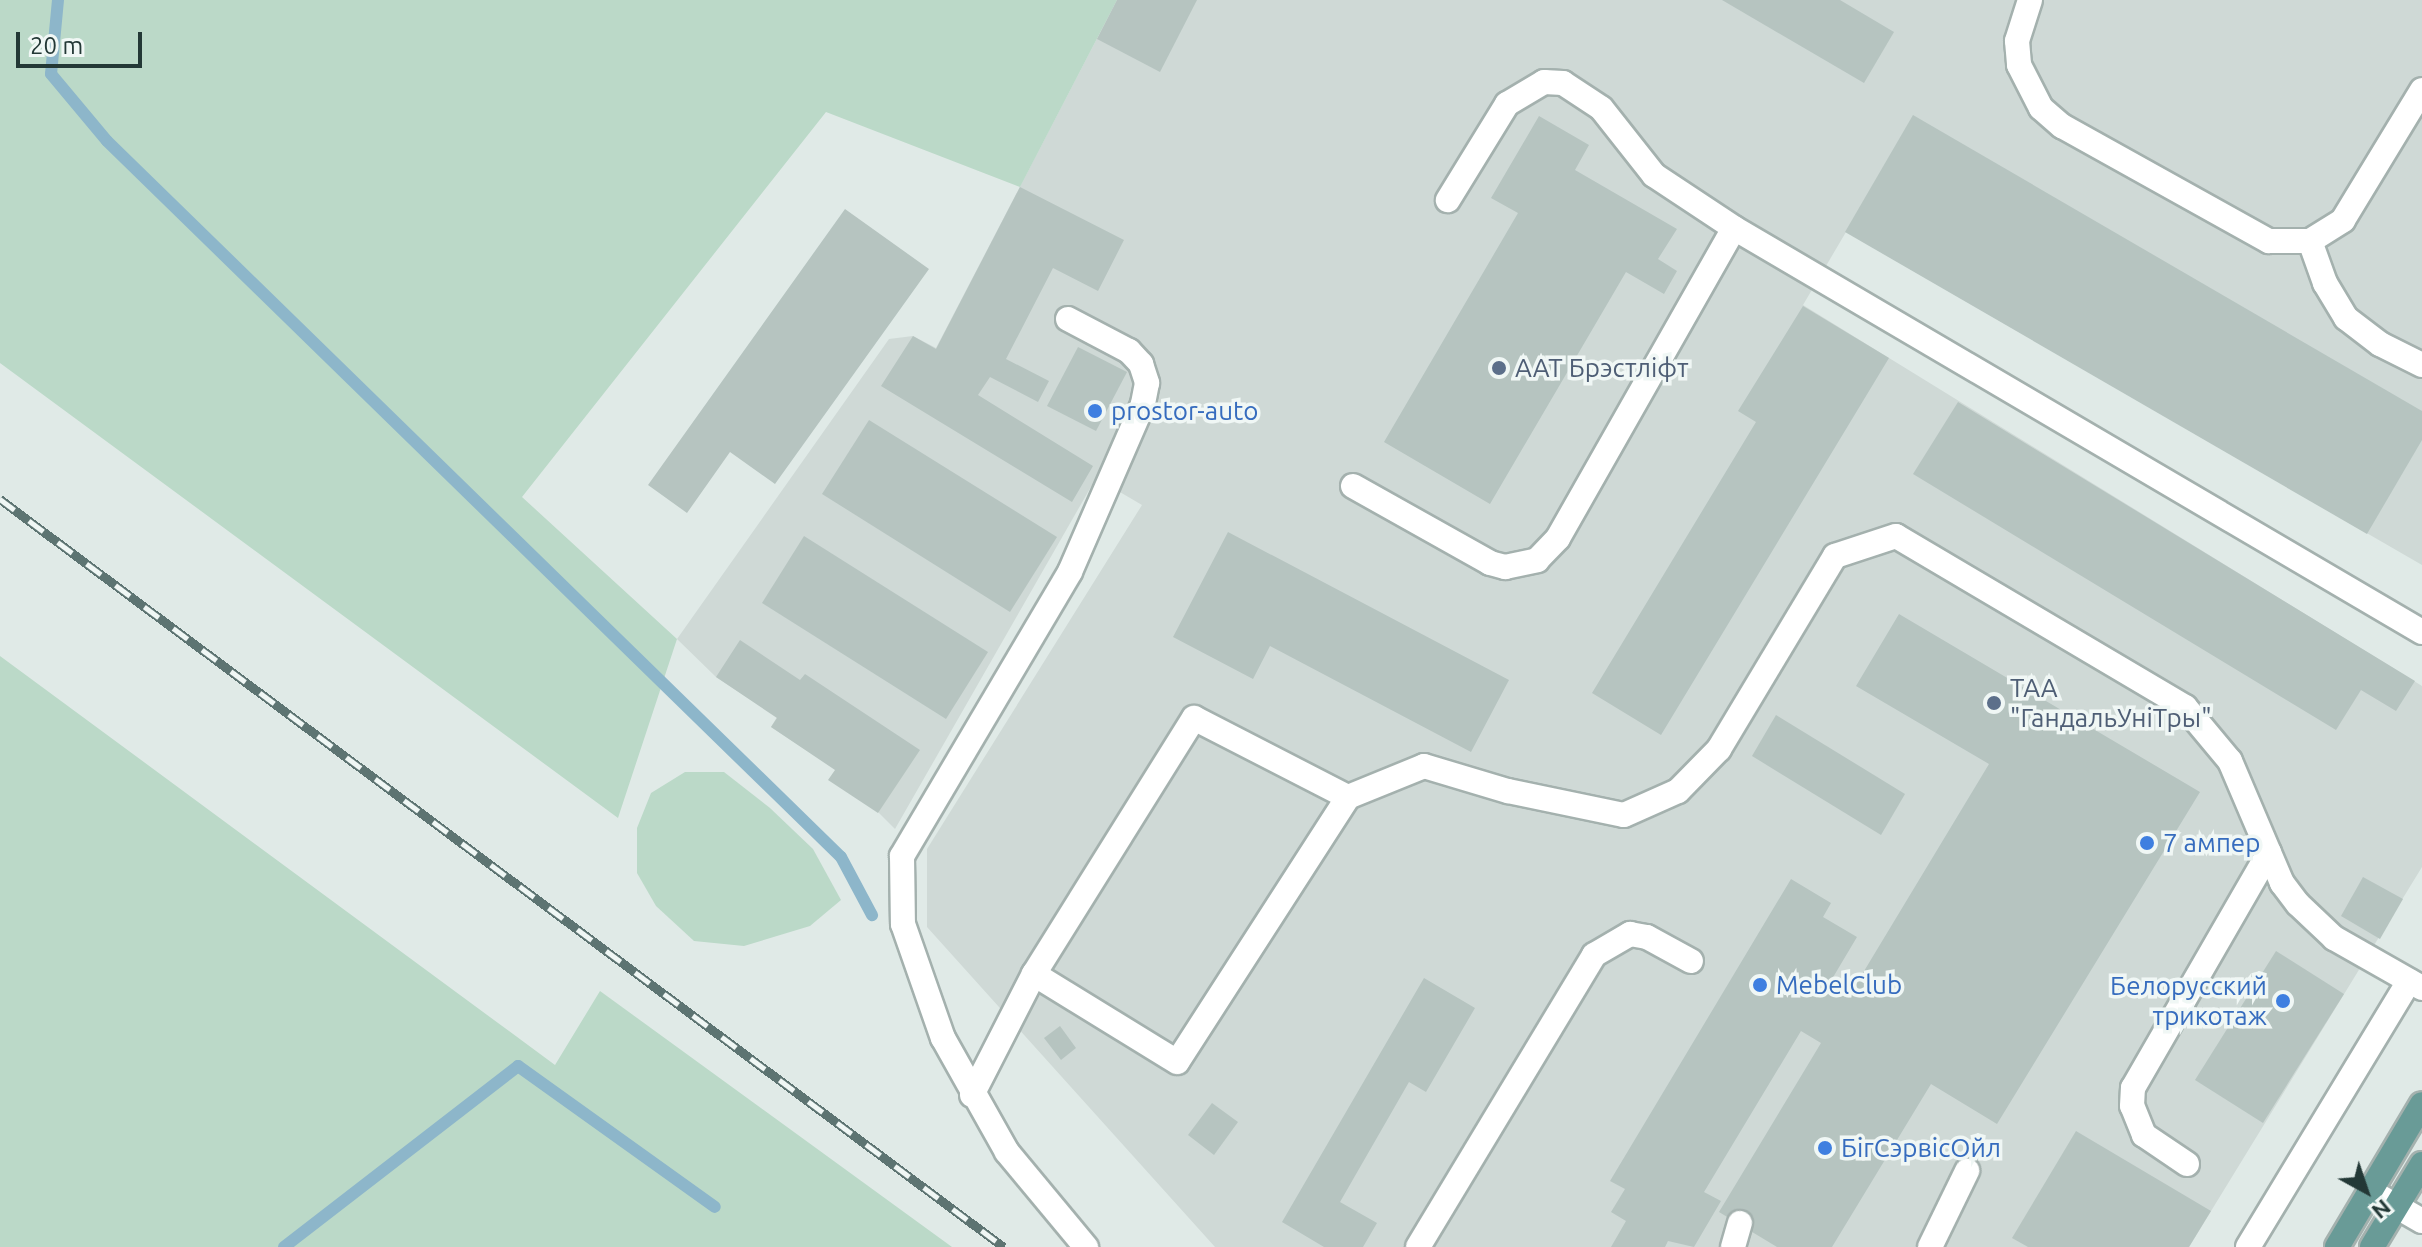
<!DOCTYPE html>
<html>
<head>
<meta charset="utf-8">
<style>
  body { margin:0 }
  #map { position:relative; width:2422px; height:1247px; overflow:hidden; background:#e0eae7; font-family:Ubuntu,sans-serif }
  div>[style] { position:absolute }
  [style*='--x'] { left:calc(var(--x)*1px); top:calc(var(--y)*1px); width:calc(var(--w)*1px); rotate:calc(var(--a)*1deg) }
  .built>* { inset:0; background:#cfd9d6 }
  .green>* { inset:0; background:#bbd9c8 }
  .stream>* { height:12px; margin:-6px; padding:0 6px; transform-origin:6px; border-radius:6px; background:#8db6ca }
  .building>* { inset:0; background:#b6c4c0 }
  .roads { filter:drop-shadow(2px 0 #a4b1ae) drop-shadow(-2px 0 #a4b1ae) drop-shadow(0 2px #a4b1ae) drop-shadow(0 -2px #a4b1ae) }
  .minor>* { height:24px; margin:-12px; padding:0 12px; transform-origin:12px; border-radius:12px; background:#fff }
  .major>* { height:24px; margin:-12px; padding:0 12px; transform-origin:12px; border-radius:12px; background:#699b97 }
  .rail>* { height:9px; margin-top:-4.5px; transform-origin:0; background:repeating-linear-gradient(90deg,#f0f7f5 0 18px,#5d7472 0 36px); box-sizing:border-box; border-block:2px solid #5d7472 }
  .dots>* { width:22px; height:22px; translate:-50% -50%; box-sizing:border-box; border:4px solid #f0f7f5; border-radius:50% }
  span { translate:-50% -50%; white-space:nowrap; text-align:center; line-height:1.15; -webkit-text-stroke:7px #f0f7f5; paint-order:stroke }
  .service-label { font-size:26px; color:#4e5e75 }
  .left { translate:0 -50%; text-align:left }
  .shop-label { font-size:26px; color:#366cbe }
  .right { translate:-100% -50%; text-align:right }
  .north { position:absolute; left:2326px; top:1151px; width:80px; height:80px; -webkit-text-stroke:6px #f0f7f5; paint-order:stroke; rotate:140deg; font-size:22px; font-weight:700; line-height:32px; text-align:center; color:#233836 }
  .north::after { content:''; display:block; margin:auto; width:28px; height:36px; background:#233836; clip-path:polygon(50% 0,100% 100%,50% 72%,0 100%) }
  .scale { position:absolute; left:16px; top:32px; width:126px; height:36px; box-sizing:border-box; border:4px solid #233836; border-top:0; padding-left:10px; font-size:24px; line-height:28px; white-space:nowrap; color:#233836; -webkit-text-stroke:6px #f0f7f5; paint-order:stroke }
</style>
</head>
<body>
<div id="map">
  <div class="built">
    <div style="clip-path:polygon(1117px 0,2422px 0,2422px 565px,1846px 232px,1803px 305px,2422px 686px,2422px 867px,2189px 1247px,1215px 1247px,927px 927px,927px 849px,1142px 505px,1096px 478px,895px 829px,835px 769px,771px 727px,777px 717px,716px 677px,677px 639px,889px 339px,913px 336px,936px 348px)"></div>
  </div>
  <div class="green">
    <div style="clip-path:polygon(0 0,1117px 0,1020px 187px,826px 112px,522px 497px,677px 639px,618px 818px,0 363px)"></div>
    <div style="clip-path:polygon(0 656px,555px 1065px,600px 991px,952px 1247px,0 1247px)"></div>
    <div style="clip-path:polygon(685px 772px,724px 772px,770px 808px,813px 849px,841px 900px,810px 926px,744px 946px,694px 941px,656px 906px,637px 873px,637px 828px,651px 793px)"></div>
  </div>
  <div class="stream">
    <div style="--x:58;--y:0;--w:74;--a:95.4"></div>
    <div style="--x:51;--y:74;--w:87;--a:50.1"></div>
    <div style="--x:107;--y:141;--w:1025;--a:44.29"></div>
    <div style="--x:841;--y:857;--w:66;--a:61.9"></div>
    <div style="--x:284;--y:1247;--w:296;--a:-37.7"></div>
    <div style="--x:518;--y:1066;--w:242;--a:35.6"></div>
  </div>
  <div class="building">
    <div style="clip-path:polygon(1117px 0,1197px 0,1160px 72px,1097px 39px)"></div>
    <div style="clip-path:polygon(1722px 0,1840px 0,1894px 32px,1864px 83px)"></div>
    <div style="clip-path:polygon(1913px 115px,2422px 411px,2422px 440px,2367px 534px,1845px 232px)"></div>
    <div style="clip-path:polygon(1539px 116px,1589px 145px,1575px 170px,1677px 229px,1658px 259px,1677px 271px,1664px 294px,1626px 272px,1490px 504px,1384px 442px,1518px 213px,1491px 198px)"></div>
    <div style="clip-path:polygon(1020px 187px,1124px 240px,1098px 291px,1053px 268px,1006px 359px,1049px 381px,1038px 402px,990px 377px,978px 395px,1093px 466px,1072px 502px,881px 386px,913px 336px,936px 349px)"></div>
    <div style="clip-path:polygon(845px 209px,929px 269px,775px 484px,730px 452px,687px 513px,648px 485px)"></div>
    <div style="clip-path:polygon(1803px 306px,1889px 358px,1661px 735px,1592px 693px,1756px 422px,1738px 411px)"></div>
    <div style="clip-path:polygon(1078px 347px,1127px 372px,1096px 431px,1047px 406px)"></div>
    <div style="clip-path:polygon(1958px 402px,2415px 681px,2396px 711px,2361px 690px,2336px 730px,1913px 474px)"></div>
    <div style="clip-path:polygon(869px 420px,1057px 537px,1010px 612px,822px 494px)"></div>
    <div style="clip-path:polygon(1228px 532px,1509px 680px,1471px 752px,1270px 646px,1253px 679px,1173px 637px)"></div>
    <div style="clip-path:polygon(804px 536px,988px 652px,946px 719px,762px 603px)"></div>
    <div style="clip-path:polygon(1899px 614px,2200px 792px,1997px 1124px,1931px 1084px,1832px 1247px,1777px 1247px,1719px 1212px,1821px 1043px,1801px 1031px,1704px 1192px,1721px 1201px,1694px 1247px,1668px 1241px,1665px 1247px,1611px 1247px,1626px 1221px,1611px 1212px,1625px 1189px,1610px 1181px,1791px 879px,1831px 903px,1823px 917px,1857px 937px,1832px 979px,1852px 991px,1989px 764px,1856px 686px)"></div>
    <div style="clip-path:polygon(740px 640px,800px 680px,805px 674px,920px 750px,878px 813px,828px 780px,835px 770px,771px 727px,777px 718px,716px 677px)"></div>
    <div style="clip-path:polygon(1776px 715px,1905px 794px,1881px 835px,1752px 756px)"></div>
    <div style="clip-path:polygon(2363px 877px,2403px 899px,2380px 939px,2341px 916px)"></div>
    <div style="clip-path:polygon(2276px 951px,2344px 994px,2263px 1123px,2195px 1080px)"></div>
    <div style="clip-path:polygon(1424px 978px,1475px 1008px,1426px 1092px,1409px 1082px,1340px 1202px,1377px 1223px,1363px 1247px,1324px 1247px,1282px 1222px)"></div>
    <div style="clip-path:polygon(1060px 1026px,1076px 1048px,1061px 1060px,1044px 1038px)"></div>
    <div style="clip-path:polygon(1212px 1103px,1238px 1122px,1214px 1155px,1188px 1135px)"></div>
    <div style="clip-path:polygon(2076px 1131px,2211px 1211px,2189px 1247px,2028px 1247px,2012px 1238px)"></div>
  </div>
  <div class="roads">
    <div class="minor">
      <div style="--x:2030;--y:0;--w:43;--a:107.6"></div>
      <div style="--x:2017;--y:41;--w:24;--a:85"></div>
      <div style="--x:2019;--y:65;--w:48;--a:62.9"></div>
      <div style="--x:2041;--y:108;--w:28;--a:41"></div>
      <div style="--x:2062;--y:126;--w:237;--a:29.1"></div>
      <div style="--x:2269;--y:241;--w:41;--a:0"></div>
      <div style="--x:2310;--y:241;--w:39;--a:-32"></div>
      <div style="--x:2343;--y:220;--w:152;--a:-58.7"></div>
      <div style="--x:1734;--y:228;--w:798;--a:30.42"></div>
      <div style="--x:2310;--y:241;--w:45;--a:70.3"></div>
      <div style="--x:2325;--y:283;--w:41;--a:59"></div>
      <div style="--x:2346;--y:318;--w:43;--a:37.4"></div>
      <div style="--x:2380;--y:344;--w:47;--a:26.6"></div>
      <div style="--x:1068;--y:319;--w:69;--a:27.7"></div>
      <div style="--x:1129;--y:351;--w:18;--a:47"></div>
      <div style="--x:1141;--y:364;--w:20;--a:72"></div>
      <div style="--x:1147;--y:383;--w:21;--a:101"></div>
      <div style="--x:1143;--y:404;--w:183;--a:113.5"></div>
      <div style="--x:1070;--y:572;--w:330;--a:120.6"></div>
      <div style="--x:902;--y:856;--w:68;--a:89.2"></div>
      <div style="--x:903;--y:924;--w:121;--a:70.7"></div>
      <div style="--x:943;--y:1038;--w:131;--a:60.7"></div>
      <div style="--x:1007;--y:1152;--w:124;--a:50.3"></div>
      <div style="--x:1353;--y:486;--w:157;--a:29.3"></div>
      <div style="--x:1490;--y:563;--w:16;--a:15"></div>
      <div style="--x:1505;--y:567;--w:33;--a:-12"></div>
      <div style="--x:1537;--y:560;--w:30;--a:-46"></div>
      <div style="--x:1558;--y:538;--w:356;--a:-60.4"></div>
      <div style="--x:1734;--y:228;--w:96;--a:-146.5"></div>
      <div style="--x:1654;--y:175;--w:85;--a:-128.3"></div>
      <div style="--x:1601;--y:108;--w:45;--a:-146.7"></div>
      <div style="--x:1563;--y:83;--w:19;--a:-177"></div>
      <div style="--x:1544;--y:82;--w:43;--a:149.3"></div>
      <div style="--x:1507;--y:104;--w:113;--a:121.6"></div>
      <div style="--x:1348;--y:797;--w:82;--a:-22.2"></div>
      <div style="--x:1424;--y:766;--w:88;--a:16.6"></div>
      <div style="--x:1508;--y:791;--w:118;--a:11.7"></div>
      <div style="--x:1624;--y:815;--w:59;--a:-24"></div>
      <div style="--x:1678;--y:791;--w:59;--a:-45.7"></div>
      <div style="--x:1719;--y:749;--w:225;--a:-59"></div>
      <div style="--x:1835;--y:556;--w:64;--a:-18.2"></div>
      <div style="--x:1896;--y:536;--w:336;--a:30.6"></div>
      <div style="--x:2185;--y:707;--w:70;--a:50.2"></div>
      <div style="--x:2230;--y:761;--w:133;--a:66.9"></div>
      <div style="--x:2282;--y:883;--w:26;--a:53"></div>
      <div style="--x:2298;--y:904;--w:50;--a:43.4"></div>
      <div style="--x:2334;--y:938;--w:101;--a:29.6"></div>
      <div style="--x:972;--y:1095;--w:136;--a:-62.9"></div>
      <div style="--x:1034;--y:974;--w:302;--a:-58"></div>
      <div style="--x:1194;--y:718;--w:173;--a:27.2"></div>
      <div style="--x:1348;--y:797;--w:315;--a:122.8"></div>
      <div style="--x:1177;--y:1062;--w:168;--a:-148.4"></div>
      <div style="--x:2187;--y:1164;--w:52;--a:-146"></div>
      <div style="--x:2144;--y:1135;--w:31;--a:-112"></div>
      <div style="--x:2132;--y:1106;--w:18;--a:-87"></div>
      <div style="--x:2133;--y:1088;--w:272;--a:-60"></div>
      <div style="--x:2370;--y:1191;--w:60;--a:30"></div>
      <div style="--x:1418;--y:1247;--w:341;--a:-58.9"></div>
      <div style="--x:1594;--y:955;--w:42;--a:-30.3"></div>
      <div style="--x:1630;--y:934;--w:17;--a:10"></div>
      <div style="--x:1647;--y:937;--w:50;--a:28.6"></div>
      <div style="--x:1733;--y:1247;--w:25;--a:-74"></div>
      <div style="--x:1930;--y:1247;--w:85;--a:-64"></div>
      <div style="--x:2248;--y:1247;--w:311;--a:-58.8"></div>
    </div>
    <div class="major">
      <div style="--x:2337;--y:1247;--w:166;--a:-59.3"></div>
      <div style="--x:2372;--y:1247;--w:97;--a:-58.9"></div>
    </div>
  </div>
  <div class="rail">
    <div style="--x:0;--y:499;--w:1252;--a:36.69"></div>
  </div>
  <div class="dots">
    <div style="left:1499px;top:368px;background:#5c6f8a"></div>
    <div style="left:1095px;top:411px;background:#3f7fe0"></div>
    <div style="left:1994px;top:703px;background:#5c6f8a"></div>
    <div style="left:2147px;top:843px;background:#3f7fe0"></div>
    <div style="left:1760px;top:985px;background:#3f7fe0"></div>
    <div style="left:2283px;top:1001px;background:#3f7fe0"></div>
    <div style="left:1825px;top:1148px;background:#3f7fe0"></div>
  </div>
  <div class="service-label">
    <span class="left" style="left:1515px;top:368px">ААТ Брэстліфт</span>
    <span class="left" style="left:2010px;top:703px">ТАА<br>"ГандальУніТры"</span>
  </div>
  <div class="shop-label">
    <span class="left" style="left:1111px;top:411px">prostor-auto</span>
    <span class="left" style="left:2163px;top:843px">7 ампер</span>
    <span class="left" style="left:1776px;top:985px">MebelClub</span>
    <span class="right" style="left:2267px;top:1001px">Белорусский<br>трикотаж</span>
    <span class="left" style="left:1841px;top:1148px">БігСэрвісОйл</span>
  </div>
  <div class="north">N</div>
  <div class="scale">20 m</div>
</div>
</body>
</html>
